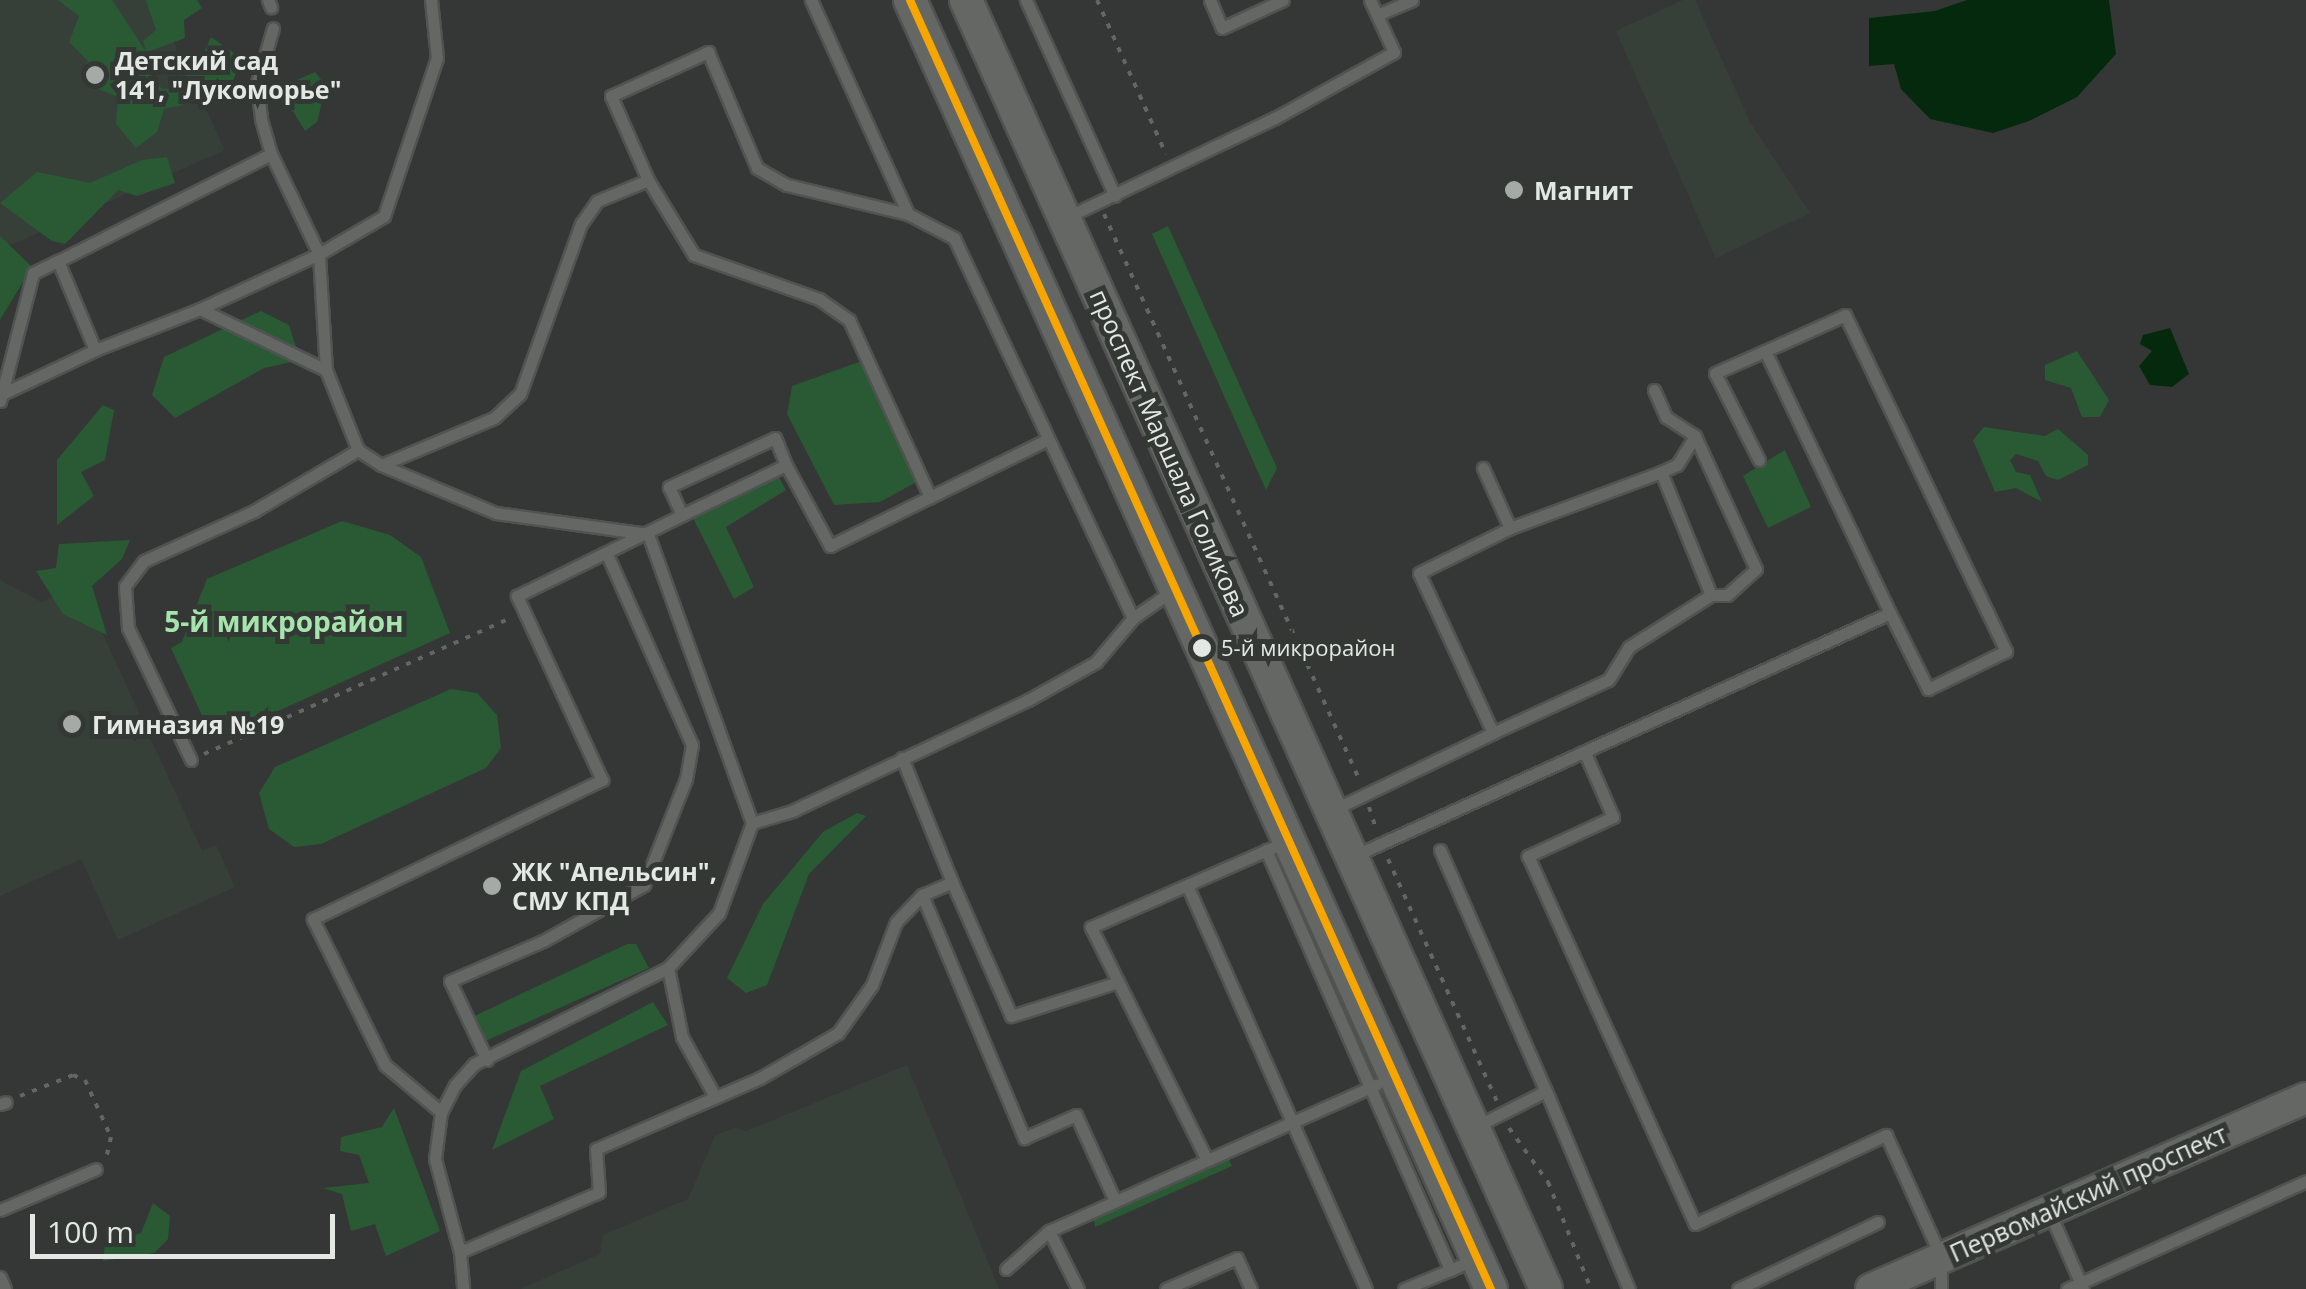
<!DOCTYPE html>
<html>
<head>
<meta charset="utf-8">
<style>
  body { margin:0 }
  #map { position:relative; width:2306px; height:1289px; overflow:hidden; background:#343735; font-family:"Open Sans",sans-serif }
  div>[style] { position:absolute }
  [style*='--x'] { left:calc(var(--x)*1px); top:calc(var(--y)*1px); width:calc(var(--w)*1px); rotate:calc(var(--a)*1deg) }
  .built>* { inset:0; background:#374038 }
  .green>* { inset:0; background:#295a33 }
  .water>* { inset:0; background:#05290d }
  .path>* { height:4px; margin-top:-2px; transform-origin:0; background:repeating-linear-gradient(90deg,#646664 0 5px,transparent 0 13px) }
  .roads { filter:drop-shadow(2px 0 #515352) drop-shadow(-2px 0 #515352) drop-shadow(0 2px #515352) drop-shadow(0 -2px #515352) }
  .service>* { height:11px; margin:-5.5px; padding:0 5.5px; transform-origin:5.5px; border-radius:5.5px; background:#656765 }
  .tertiary>* { height:30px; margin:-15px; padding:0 15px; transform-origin:15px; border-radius:15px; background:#656765 }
  .secondary>* { height:32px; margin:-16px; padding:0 16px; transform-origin:16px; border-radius:16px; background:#656765 }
  .bus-1>* { height:8px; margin:-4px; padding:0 4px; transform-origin:4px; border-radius:4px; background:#f7a600 }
  .dots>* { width:28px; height:28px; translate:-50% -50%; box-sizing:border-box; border:5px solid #333834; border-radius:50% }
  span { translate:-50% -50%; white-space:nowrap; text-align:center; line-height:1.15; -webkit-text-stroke:10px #333834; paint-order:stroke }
  .bus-label { font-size:22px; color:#e4e8e5 }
  .left { translate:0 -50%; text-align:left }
  .poi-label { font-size:25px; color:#e4e8e5; font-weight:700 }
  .street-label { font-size:25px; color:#e4e8e5 }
  .neighbourhood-label { font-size:28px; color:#a5e5ad; font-weight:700 }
  .scale { position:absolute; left:30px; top:1214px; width:305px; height:45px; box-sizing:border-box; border:5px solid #e4e8e5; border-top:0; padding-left:12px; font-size:30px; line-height:35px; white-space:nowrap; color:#e4e8e5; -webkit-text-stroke:8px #333834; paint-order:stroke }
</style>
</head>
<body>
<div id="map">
  <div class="built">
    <div style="clip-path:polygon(0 0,154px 0,225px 150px,0 250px)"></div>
    <div style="clip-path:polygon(1683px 0,1695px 0,1750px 122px,1810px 213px,1716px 258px,1616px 31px)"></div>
    <div style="clip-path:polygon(0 580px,41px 602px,80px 584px,202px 851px,216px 845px,235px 887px,118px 940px,81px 859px,0 896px)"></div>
    <div style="clip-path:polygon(907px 1065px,999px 1289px,520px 1289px,600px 1254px,603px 1235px,688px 1199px,715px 1136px,736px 1127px,746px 1131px)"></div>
  </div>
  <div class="green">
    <div style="clip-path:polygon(58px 0,112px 0,146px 52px,143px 41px,156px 30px,146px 0,197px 0,202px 8px,184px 20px,185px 38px,147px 52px,129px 69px,151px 75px,162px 89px,184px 90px,183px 105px,164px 109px,157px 132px,136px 148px,116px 124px,118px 97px,93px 87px,81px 72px,88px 61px,69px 42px,79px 16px)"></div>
    <div style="clip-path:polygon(211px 37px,241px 58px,230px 90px,209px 88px,191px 100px,185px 74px,205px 65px,200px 61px)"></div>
    <div style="clip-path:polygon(315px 72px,326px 86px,317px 122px,305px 131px,279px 88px)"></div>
    <div style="clip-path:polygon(167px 157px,175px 183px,137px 196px,118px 190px,65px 244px,52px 241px,0 203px,37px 172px,90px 183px,142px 160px)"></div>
    <div style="clip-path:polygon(1168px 226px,1277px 468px,1266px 490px,1152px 234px)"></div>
    <div style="clip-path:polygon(0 236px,32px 267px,0 320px)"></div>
    <div style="clip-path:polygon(261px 311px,289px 325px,300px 360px,264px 368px,175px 418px,152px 395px,164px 357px)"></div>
    <div style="clip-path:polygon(2077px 351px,2109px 400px,2100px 417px,2082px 417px,2071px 388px,2045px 380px,2045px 365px)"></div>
    <div style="clip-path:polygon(870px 358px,920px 480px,880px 502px,834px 505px,787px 414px,792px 386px)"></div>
    <div style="clip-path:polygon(103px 405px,114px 410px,105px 460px,81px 472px,94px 496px,57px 525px,57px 460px)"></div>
    <div style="clip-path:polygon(1984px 427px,2045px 436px,2058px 429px,2088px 455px,2088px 465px,2058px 480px,2046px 476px,2038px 461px,2016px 454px,2010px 460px,2016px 472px,2030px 475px,2042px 502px,2016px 488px,1995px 492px,1973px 440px)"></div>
    <div style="clip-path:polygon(1785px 450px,1811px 507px,1768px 528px,1743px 476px)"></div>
    <div style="clip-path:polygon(776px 472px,786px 490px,726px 527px,754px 587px,734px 599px,691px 514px)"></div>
    <div style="clip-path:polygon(342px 521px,390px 535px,421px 557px,450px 633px,223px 736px,205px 722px,171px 648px,182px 642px,207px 579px)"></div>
    <div style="clip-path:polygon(130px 540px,122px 559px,92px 586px,107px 635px,63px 614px,36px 571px,56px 568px,59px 544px)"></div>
    <div style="clip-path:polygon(451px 689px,477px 693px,497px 715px,501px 748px,486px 768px,321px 844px,294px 847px,269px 829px,259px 793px,275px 767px)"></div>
    <div style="clip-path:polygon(857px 813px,866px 816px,809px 874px,767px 985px,746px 993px,727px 978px,763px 904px,823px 832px)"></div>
    <div style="clip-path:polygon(627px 944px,636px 944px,649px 968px,481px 1043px,470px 1018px)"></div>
    <div style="clip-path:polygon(653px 1002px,668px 1025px,540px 1086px,554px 1119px,492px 1150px,521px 1071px)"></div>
    <div style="clip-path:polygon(394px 1108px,440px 1231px,386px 1256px,375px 1224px,351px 1231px,342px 1194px,323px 1188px,369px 1183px,359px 1155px,340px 1151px,341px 1137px,382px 1127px)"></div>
    <div style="clip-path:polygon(1228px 1158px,1232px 1166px,1095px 1227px,1093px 1213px)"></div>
    <div style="clip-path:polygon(153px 1203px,170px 1216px,168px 1239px,154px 1253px,103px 1261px,105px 1244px,141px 1233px)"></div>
  </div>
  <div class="water">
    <div style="clip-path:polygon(1967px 0,2109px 0,2116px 54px,2077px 97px,2029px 121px,1993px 133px,1930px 119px,1901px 89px,1894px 64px,1869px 66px,1869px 18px,1935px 11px)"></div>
    <div style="clip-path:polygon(2170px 328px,2189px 374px,2172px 387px,2150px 385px,2139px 366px,2152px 351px,2140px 344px,2143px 335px)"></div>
  </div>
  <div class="path">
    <div style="--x:1097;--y:0;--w:169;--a:65.9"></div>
    <div style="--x:1104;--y:214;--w:620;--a:65.71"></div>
    <div style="--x:204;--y:754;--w:336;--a:-23.9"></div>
    <div style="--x:1369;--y:807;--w:25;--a:72"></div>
    <div style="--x:1388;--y:859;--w:265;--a:65.8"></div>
    <div style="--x:20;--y:1096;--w:57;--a:-21.6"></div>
    <div style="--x:73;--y:1075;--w:13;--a:23"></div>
    <div style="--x:85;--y:1080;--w:63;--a:65.5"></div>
    <div style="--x:111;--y:1137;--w:22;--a:103"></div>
    <div style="--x:1509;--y:1128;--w:67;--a:54.2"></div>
    <div style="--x:1548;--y:1182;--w:115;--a:68.1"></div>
  </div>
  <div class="roads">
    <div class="service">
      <div style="--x:268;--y:0;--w:8;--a:67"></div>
      <div style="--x:811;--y:0;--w:235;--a:65.6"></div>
      <div style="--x:908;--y:214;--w:52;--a:27.6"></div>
      <div style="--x:954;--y:238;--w:420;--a:64.8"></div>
      <div style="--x:1026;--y:0;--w:215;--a:65.6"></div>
      <div style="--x:1210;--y:0;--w:30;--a:67"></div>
      <div style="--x:1222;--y:28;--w:67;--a:-24.7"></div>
      <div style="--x:1377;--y:15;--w:38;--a:-23"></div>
      <div style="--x:271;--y:154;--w:238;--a:153.3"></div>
      <div style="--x:58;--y:261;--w:96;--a:67.4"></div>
      <div style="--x:95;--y:350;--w:113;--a:-21.3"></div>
      <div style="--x:200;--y:309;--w:140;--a:25.8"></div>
      <div style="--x:326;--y:370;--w:86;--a:68.2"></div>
      <div style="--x:358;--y:450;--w:27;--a:33"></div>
      <div style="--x:381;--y:465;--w:125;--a:22.7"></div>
      <div style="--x:496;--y:513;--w:153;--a:7.9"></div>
      <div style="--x:648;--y:534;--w:307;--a:70.2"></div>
      <div style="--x:752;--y:823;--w:96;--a:110.1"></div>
      <div style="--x:719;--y:913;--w:75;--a:132.8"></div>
      <div style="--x:668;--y:968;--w:216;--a:153.7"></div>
      <div style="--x:474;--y:1064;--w:28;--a:132"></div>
      <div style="--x:455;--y:1085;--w:30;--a:117"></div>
      <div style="--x:441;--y:1112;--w:47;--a:97.3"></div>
      <div style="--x:435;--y:1159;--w:96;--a:75"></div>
      <div style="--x:460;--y:1252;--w:151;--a:-23.3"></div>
      <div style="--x:599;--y:1192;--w:43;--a:-94"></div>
      <div style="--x:596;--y:1149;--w:179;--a:-23.4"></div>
      <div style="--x:760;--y:1078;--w:90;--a:-30"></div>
      <div style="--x:838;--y:1033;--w:59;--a:-54.7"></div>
      <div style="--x:872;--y:985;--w:67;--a:-69.1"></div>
      <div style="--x:896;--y:922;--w:37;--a:-46"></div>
      <div style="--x:922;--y:895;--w:33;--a:-23"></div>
      <div style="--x:952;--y:882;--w:146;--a:66.2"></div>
      <div style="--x:1011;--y:1016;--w:109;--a:-17.6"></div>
      <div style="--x:648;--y:180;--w:92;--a:-113.8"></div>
      <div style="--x:611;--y:96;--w:107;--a:-24.4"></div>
      <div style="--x:708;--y:52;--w:126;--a:67.1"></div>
      <div style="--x:757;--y:168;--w:34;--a:30"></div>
      <div style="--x:787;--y:185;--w:124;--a:13.5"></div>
      <div style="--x:1065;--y:218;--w:233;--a:-25.5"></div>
      <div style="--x:1275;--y:118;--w:136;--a:-29"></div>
      <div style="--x:1394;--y:52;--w:57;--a:-114.8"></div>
      <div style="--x:200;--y:309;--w:131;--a:-24.8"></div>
      <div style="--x:319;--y:254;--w:111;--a:-115.6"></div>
      <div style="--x:271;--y:154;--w:37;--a:-106"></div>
      <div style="--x:261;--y:118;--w:35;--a:-97"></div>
      <div style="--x:257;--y:83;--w:57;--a:-73.8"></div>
      <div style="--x:326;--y:370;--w:116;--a:-93.5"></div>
      <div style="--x:319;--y:254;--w:75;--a:-30.3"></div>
      <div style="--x:384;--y:216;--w:167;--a:-71.5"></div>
      <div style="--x:437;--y:58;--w:58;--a:-95.9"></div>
      <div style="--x:1654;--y:390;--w:30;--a:66"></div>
      <div style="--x:1666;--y:417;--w:35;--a:33"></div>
      <div style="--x:1695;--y:436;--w:146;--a:65.4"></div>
      <div style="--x:1756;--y:569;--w:39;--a:138"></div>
      <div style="--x:1727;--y:595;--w:16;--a:180"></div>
      <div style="--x:2;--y:394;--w:103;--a:-25.3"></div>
      <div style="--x:0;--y:401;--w:132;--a:-75.5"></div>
      <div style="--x:33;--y:273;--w:28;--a:-26"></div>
      <div style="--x:1759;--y:460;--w:97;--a:-116.8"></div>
      <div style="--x:1715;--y:373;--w:55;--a:-23.7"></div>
      <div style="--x:381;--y:465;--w:122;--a:-22.6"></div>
      <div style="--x:494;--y:418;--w:35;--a:-43"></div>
      <div style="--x:520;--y:394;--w:181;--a:-70.3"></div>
      <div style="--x:581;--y:224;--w:28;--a:-55"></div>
      <div style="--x:597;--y:201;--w:55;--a:-22.4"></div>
      <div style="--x:648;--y:180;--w:88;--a:58.5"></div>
      <div style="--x:694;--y:255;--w:133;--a:19.4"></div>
      <div style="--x:819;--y:299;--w:37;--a:35"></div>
      <div style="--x:849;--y:320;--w:195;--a:65.4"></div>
      <div style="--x:786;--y:465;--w:29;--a:-112"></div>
      <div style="--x:775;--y:438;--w:117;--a:155.2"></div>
      <div style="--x:669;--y:487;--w:31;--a:65"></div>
      <div style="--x:682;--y:515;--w:115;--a:-25.7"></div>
      <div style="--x:786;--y:465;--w:92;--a:61.5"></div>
      <div style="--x:830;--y:546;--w:241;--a:-26.1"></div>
      <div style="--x:1483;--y:468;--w:66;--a:65.8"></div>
      <div style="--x:1661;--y:472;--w:17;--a:-24"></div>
      <div style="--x:1677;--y:465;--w:34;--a:-58"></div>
      <div style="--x:1585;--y:753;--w:70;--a:66.4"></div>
      <div style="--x:1613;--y:817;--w:94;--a:155.4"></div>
      <div style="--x:1528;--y:856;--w:404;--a:65.6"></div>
      <div style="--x:1695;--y:1224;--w:211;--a:-25"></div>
      <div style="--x:1886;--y:1135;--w:134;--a:65.7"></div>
      <div style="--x:1941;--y:1257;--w:32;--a:90"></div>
      <div style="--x:902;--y:758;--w:134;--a:68"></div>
      <div style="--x:191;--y:760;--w:146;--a:-115.5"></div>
      <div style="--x:128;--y:628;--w:42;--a:-94.1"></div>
      <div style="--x:125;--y:586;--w:31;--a:-53"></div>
      <div style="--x:144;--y:561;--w:121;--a:-24.4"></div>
      <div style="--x:254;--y:511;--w:121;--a:-30.4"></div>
      <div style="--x:1335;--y:809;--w:175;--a:-25.7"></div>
      <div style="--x:1493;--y:733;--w:176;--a:-114.8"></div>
      <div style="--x:1419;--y:573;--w:102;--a:-26.3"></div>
      <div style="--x:1510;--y:528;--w:161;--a:-20.3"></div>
      <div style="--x:1661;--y:472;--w:133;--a:67.9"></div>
      <div style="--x:1711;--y:595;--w:97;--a:147.6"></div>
      <div style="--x:1629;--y:647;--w:39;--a:122"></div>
      <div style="--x:1608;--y:680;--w:127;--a:155.3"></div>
      <div style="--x:752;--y:823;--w:42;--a:-16.7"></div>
      <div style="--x:792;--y:811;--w:261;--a:-25.2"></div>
      <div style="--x:1028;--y:700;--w:78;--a:-29.2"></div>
      <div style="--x:1096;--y:662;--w:57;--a:-49.9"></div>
      <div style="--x:1133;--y:618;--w:47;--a:-34.7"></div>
      <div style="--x:1266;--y:850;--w:459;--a:66.3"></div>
      <div style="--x:1440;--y:850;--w:263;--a:66.3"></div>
      <div style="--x:1356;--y:855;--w:586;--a:-24.38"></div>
      <div style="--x:1890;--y:613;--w:290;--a:-115.5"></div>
      <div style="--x:1765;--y:351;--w:88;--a:-24.2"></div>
      <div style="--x:1845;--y:315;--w:373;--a:64.4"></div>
      <div style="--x:2006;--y:651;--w:87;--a:154"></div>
      <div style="--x:1928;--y:689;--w:85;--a:-116.6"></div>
      <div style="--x:1187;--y:885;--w:442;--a:66.1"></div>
      <div style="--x:922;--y:895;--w:264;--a:67.2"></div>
      <div style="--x:1024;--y:1138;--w:57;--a:-23.9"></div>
      <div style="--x:1076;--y:1115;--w:94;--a:65.6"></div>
      <div style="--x:668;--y:968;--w:70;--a:78.5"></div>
      <div style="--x:682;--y:1037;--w:64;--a:61"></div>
      <div style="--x:487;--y:1060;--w:87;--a:-115.1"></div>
      <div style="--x:450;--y:981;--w:101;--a:-23.3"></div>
      <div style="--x:543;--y:941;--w:115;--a:-29"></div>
      <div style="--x:644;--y:885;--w:114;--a:-68.4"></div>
      <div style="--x:686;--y:779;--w:35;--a:-80"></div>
      <div style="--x:692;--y:745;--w:207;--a:-114"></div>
      <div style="--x:0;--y:1104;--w:6;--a:-18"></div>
      <div style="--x:441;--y:1112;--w:73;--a:-140"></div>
      <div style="--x:385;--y:1065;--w:163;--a:-116.3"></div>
      <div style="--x:313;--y:919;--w:321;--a:-25.7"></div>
      <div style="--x:602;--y:780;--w:203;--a:-114.8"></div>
      <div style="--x:517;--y:596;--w:184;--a:-26.1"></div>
      <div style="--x:1477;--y:1126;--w:77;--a:-26.9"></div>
      <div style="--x:1546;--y:1091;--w:215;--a:67.3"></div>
      <div style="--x:1206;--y:1158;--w:258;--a:-116.5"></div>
      <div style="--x:1091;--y:927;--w:213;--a:-23.6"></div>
      <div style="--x:0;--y:1210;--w:104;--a:-23.1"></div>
      <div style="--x:2049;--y:1211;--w:85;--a:66.4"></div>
      <div style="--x:460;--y:1252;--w:37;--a:85"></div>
      <div style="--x:1006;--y:1269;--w:57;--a:-41.5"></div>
      <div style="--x:0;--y:1277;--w:13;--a:67"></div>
      <div style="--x:1078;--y:1289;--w:65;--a:-116.6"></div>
      <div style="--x:1049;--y:1231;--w:359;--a:-24.1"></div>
      <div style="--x:1166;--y:1289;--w:77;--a:-23.6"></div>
      <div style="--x:1237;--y:1258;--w:34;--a:66"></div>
      <div style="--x:1404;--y:1289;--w:76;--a:-22.5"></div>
      <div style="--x:1738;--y:1289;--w:155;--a:-25.6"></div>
      <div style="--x:2067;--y:1289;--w:262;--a:-24.3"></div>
    </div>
    <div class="tertiary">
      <div style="--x:1871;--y:1289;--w:475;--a:-23.7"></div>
    </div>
    <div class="secondary">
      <div style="--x:910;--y:0;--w:1414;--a:65.74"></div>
      <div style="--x:966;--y:0;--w:1413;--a:65.77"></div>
    </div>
  </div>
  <div class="bus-1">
    <div style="--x:910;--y:0;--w:1414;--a:65.74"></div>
  </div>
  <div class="dots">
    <div style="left:95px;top:75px;background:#a6aaa7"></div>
    <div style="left:1514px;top:190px;background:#a6aaa7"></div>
    <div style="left:1202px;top:648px;background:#e4e8e5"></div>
    <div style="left:72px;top:724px;background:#a6aaa7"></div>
    <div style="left:492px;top:886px;background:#a6aaa7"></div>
  </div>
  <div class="bus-label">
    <span class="left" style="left:1221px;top:648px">5-й микрорайон</span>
  </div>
  <div class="poi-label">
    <span class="left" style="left:115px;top:75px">Детский сад<br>141, "Лукоморье"</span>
    <span class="left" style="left:1534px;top:190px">Магнит</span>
    <span class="left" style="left:92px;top:724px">Гимназия №19</span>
    <span class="left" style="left:512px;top:886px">ЖК "Апельсин",<br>СМУ КПД</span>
  </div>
  <div class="street-label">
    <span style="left:1170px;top:453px;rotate:66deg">проспект Маршала Голикова</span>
    <span style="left:2088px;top:1193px;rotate:-24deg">Первомайский проспект</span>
  </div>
  <div class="neighbourhood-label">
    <span style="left:284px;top:621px">5-й микрорайон</span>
  </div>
  <div class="scale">100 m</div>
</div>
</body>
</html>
